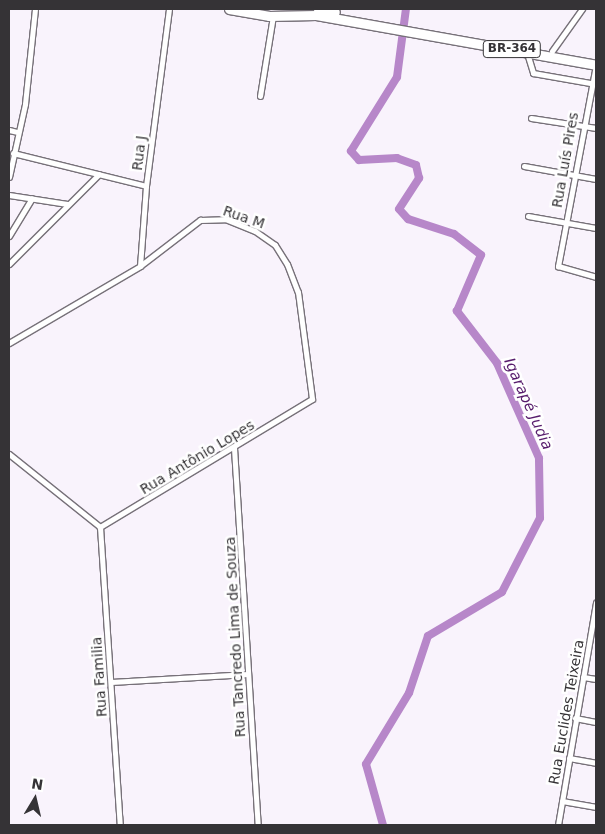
<!DOCTYPE html>
<html>
<head>
<meta charset="utf-8">
<style>
  body { margin:0 }
  #map { position:relative; width:605px; height:834px; overflow:hidden; background:#f9f3fc; font-family:"DejaVu Sans",sans-serif }
  div>[style] { position:absolute }
  [style*='--x'] { left:calc(var(--x)*1px); top:calc(var(--y)*1px); width:calc(var(--w)*1px); rotate:calc(var(--a)*1deg) }
  .river>* { height:8px; margin:-4px; padding:0 4px; transform-origin:4px; border-radius:4px; background:#b787c9 }
  .roads { filter:drop-shadow(1px 0 #777179) drop-shadow(-1px 0 #777179) drop-shadow(0 1px #777179) drop-shadow(0 -1px #777179) }
  .minor>* { height:5px; margin:-2.5px; padding:0 2.5px; transform-origin:2.5px; border-radius:2.5px; background:#fff }
  .trunk>* { height:9px; margin:-4.5px; padding:0 4.5px; transform-origin:4.5px; border-radius:4.5px; background:#fff }
  span { translate:-50% -50%; white-space:nowrap; text-align:center; line-height:1.15; -webkit-text-stroke:5px #fff; paint-order:stroke }
  .shield-label span { padding:1px 4px; background:#fff; border:1px solid; border-radius:4px; -webkit-text-stroke-width:0 }
  .shield-label { font-size:12px; color:#353336; font-weight:700 }
  .street-label { font-size:14px; color:#353336 }
  .water-label { font-size:15px; color:#571c6c; font-style:italic }
  .frame { position:absolute; inset:0; border:10px solid #353336; pointer-events:none }
  .north { position:absolute; left:10px; top:774px; width:50px; height:50px; -webkit-text-stroke:4px #fff; paint-order:stroke; rotate:9deg; font-size:14px; font-weight:700; line-height:20px; text-align:center; color:#353336 }
  .north::after { content:''; display:block; margin:auto; width:18px; height:22px; background:#353336; clip-path:polygon(50% 0,100% 100%,50% 72%,0 100%) }
</style>
</head>
<body>
<div id="map">
  <div class="river">
    <div style="--x:383;--y:825;--w:63;--a:-105.6"></div>
    <div style="--x:366;--y:764;--w:83;--a:-58.8"></div>
    <div style="--x:409;--y:693;--w:60;--a:-71.6"></div>
    <div style="--x:428;--y:636;--w:86;--a:-30.7"></div>
    <div style="--x:502;--y:592;--w:83;--a:-62.8"></div>
    <div style="--x:540;--y:518;--w:60;--a:-91"></div>
    <div style="--x:539;--y:458;--w:104;--a:-113.9"></div>
    <div style="--x:497;--y:363;--w:66;--a:-127.6"></div>
    <div style="--x:457;--y:311;--w:61;--a:-66.8"></div>
    <div style="--x:481;--y:255;--w:34;--a:-142"></div>
    <div style="--x:454;--y:234;--w:48;--a:-161.9"></div>
    <div style="--x:408;--y:219;--w:13;--a:-132"></div>
    <div style="--x:399;--y:209;--w:37;--a:-57"></div>
    <div style="--x:419;--y:178;--w:13;--a:-103"></div>
    <div style="--x:416;--y:165;--w:20;--a:-160"></div>
    <div style="--x:397;--y:158;--w:38;--a:177"></div>
    <div style="--x:359;--y:160;--w:12;--a:-132"></div>
    <div style="--x:351;--y:151;--w:87;--a:-58.1"></div>
    <div style="--x:397;--y:77;--w:69;--a:-82.5"></div>
  </div>
  <div class="roads">
    <div class="minor">
      <div style="--x:552;--y:51;--w:52;--a:-54.5"></div>
      <div style="--x:527;--y:53;--w:21;--a:73"></div>
      <div style="--x:533;--y:73;--w:58;--a:10"></div>
      <div style="--x:596;--y:65;--w:205;--a:100.7"></div>
      <div style="--x:558;--y:266;--w:40;--a:16"></div>
      <div style="--x:260;--y:96;--w:81;--a:-80.8"></div>
      <div style="--x:531;--y:118;--w:66;--a:8.7"></div>
      <div style="--x:9;--y:130;--w:8;--a:14"></div>
      <div style="--x:13;--y:153;--w:137;--a:13.9"></div>
      <div style="--x:146;--y:186;--w:178;--a:-82.6"></div>
      <div style="--x:524;--y:166;--w:73;--a:10.2"></div>
      <div style="--x:9;--y:177;--w:75;--a:-77.6"></div>
      <div style="--x:25;--y:104;--w:96;--a:-84"></div>
      <div style="--x:9;--y:195;--w:59;--a:8.8"></div>
      <div style="--x:528;--y:216;--w:69;--a:10"></div>
      <div style="--x:9;--y:236;--w:44;--a:-58.8"></div>
      <div style="--x:9;--y:264;--w:127;--a:-45"></div>
      <div style="--x:140;--y:266;--w:80;--a:-85.7"></div>
      <div style="--x:9;--y:343;--w:152;--a:-30.4"></div>
      <div style="--x:140;--y:266;--w:76;--a:-37.5"></div>
      <div style="--x:200;--y:220;--w:25;--a:-2"></div>
      <div style="--x:225;--y:219;--w:32;--a:22"></div>
      <div style="--x:255;--y:231;--w:24;--a:35"></div>
      <div style="--x:275;--y:245;--w:22;--a:58"></div>
      <div style="--x:287;--y:264;--w:30;--a:69"></div>
      <div style="--x:298;--y:292;--w:108;--a:82.5"></div>
      <div style="--x:312;--y:399;--w:248;--a:148.9"></div>
      <div style="--x:234;--y:448;--w:378;--a:86.4"></div>
      <div style="--x:9;--y:454;--w:117;--a:38.7"></div>
      <div style="--x:100;--y:527;--w:299;--a:86.2"></div>
      <div style="--x:583;--y:677;--w:13;--a:9"></div>
      <div style="--x:111;--y:682;--w:137;--a:-3.3"></div>
      <div style="--x:575;--y:718;--w:21;--a:11"></div>
      <div style="--x:569;--y:758;--w:27;--a:10"></div>
      <div style="--x:562;--y:801;--w:35;--a:10"></div>
      <div style="--x:558;--y:825;--w:226;--a:-80.3"></div>
    </div>
    <div class="trunk">
      <div style="--x:229;--y:9;--w:41;--a:9.9"></div>
      <div style="--x:269;--y:16;--w:47;--a:-1.2"></div>
      <div style="--x:316;--y:15;--w:284;--a:10.1"></div>
      <div style="--x:318;--y:9;--w:17;--a:10"></div>
    </div>
  </div>
  <div class="shield-label">
    <span style="left:512px;top:49px">BR-364</span>
  </div>
  <div class="street-label">
    <span style="left:139px;top:153px;rotate:-83deg">Rua J</span>
    <span style="left:565px;top:160px;rotate:-80deg">Rua Luís Pires</span>
    <span style="left:244px;top:217px;rotate:19deg">Rua M</span>
    <span style="left:197px;top:457px;rotate:-31deg">Rua Antônio Lopes</span>
    <span style="left:235px;top:637px;rotate:-93deg">Rua Tancredo Lima de Souza</span>
    <span style="left:99px;top:677px;rotate:-94deg">Rua Familia</span>
    <span style="left:566px;top:712px;rotate:-80deg">Rua Euclides Teixeira</span>
  </div>
  <div class="water-label">
    <span style="left:528px;top:404px;rotate:66deg">Igarapé Judia</span>
  </div>
  <div class="frame"></div>
  <div class="north">N</div>
</div>
</body>
</html>
